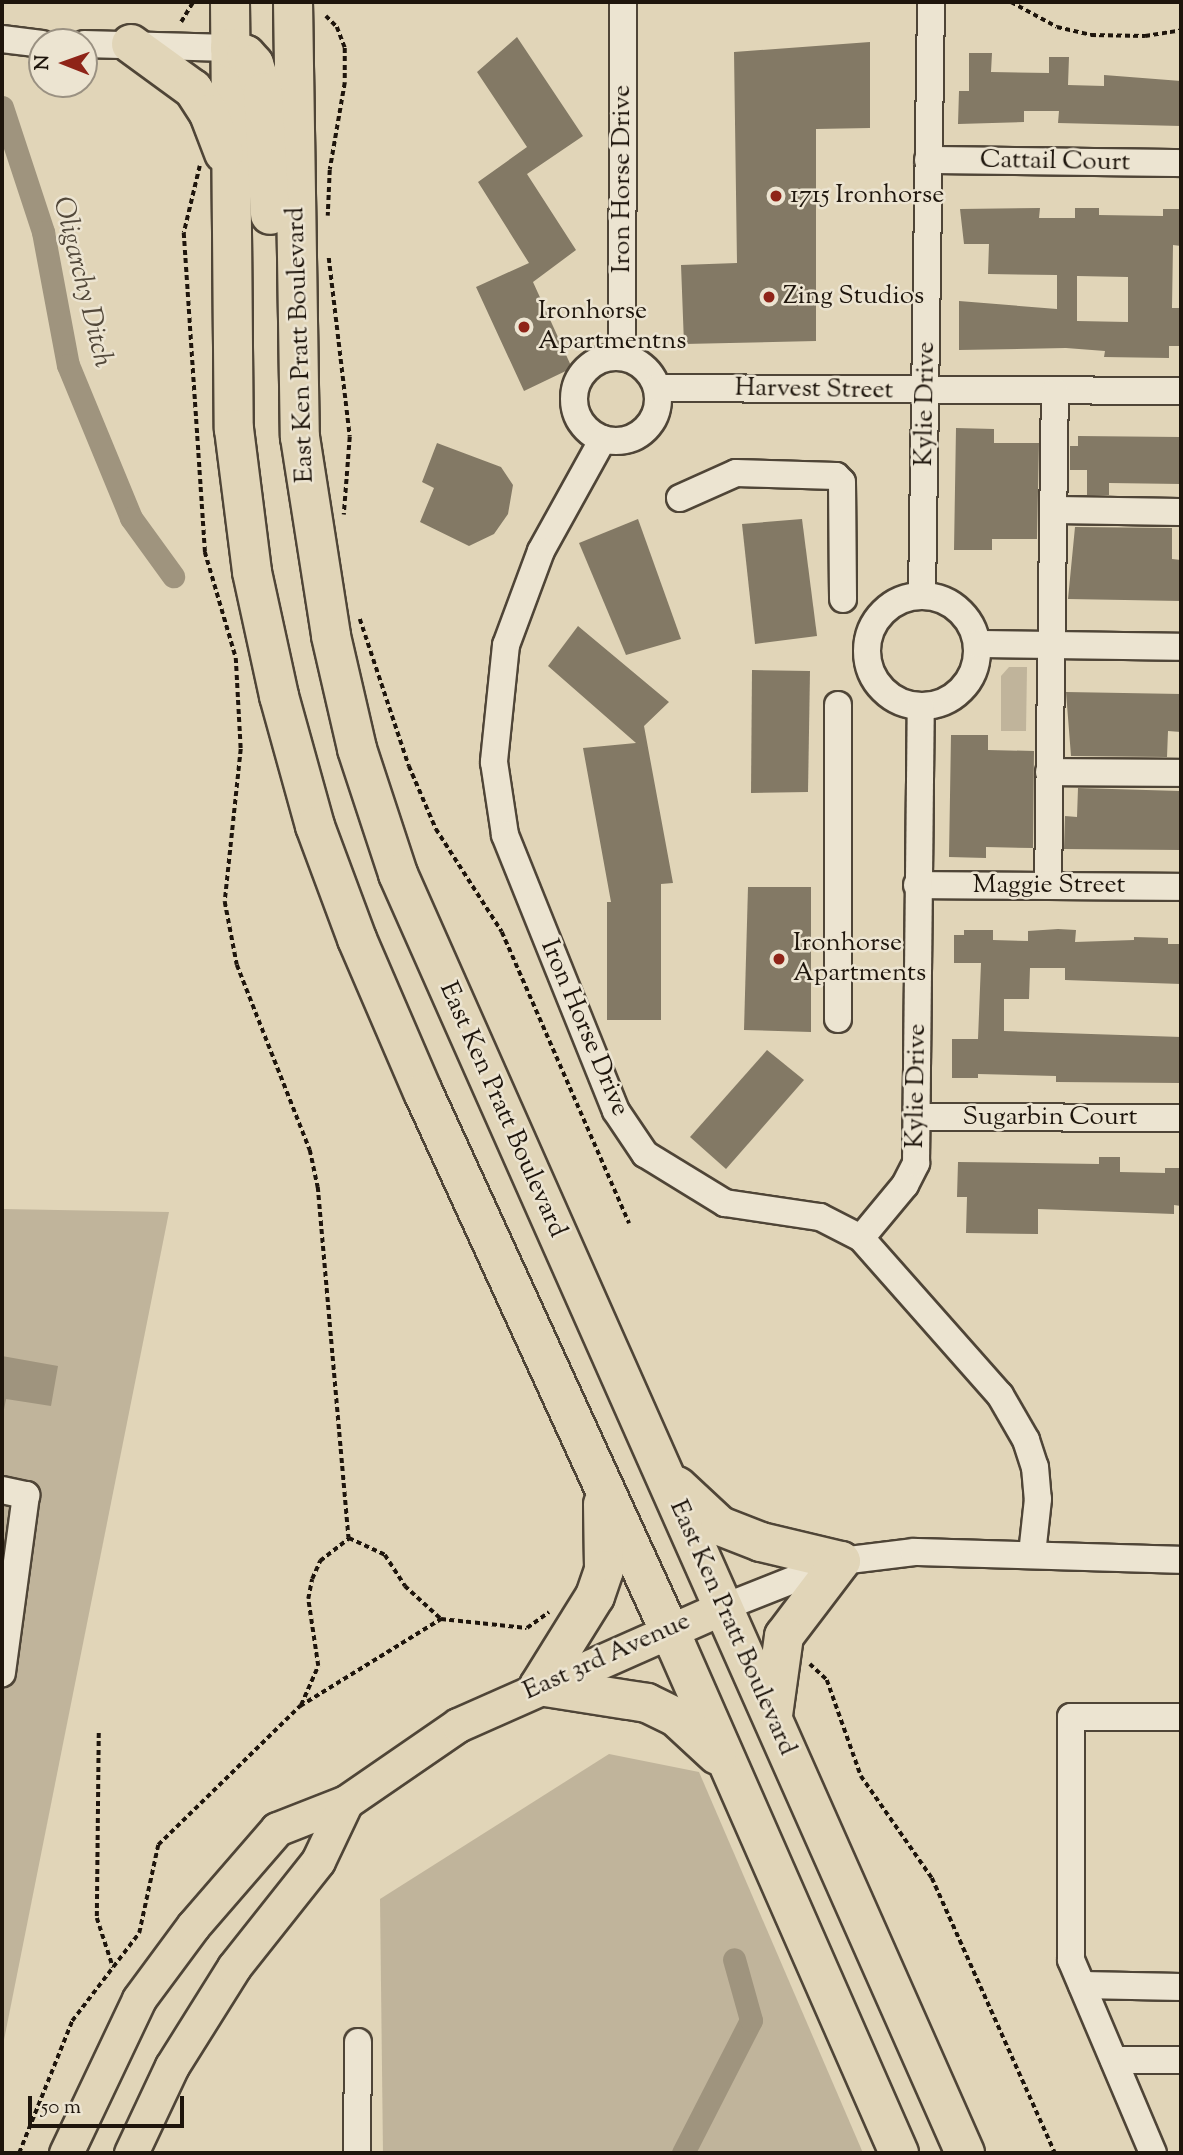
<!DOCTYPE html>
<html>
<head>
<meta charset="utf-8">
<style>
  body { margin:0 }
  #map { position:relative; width:1183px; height:2155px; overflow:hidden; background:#e1d5b8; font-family:"Sorts Mill Goudy",serif }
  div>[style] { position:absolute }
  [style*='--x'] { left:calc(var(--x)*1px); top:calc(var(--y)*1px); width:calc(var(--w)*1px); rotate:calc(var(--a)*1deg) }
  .green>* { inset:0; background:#c0b49b }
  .water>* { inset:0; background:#9f947e }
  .canal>* { height:23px; margin:-11.5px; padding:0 11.5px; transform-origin:11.5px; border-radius:11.5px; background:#9f947e }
  .building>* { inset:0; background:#837965 }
  .path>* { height:3.5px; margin-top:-1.75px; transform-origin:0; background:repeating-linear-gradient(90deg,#1e150c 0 5px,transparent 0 8.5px) }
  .roads { filter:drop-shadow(2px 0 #4f4537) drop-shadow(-2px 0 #4f4537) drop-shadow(0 2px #4f4537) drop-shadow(0 -2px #4f4537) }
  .minor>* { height:26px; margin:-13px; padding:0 13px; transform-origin:13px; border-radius:13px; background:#ece4d1 }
  .minor>.ring { margin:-13px; padding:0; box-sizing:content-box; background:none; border:26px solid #ece4d1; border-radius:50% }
  .major>* { height:33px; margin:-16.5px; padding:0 16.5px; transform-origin:16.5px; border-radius:16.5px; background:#e1d5b8 }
  .highway>* { height:38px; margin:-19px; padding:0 19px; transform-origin:19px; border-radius:19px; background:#e1d5b8 }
  .dots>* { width:19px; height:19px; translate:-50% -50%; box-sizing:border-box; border:4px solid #ece4d1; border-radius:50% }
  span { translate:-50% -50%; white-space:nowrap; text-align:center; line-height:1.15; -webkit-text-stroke:5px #ece4d1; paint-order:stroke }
  .street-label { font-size:26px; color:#1e150c }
  .poi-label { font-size:26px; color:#1e150c }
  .left { translate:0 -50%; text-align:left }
  .water-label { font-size:28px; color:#52483a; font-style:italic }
  .frame { position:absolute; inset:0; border:4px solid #1e150c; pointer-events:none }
  .north { position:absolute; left:28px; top:28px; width:70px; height:70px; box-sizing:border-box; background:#ece4d1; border:2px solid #9a9182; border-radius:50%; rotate:271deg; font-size:19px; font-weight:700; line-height:28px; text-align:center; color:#1e150c }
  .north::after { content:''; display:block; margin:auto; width:24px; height:32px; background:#8f2418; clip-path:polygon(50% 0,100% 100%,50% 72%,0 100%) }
  .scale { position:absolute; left:28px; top:2096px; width:156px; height:32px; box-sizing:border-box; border:4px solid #1e150c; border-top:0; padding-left:9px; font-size:21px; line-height:24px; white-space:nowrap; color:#1e150c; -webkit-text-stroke:5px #ece4d1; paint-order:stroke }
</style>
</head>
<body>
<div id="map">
  <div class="green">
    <div style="clip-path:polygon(1009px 667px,1027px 667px,1026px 731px,1001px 731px,1001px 676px)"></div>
    <div style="clip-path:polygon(2px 1209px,169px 1212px,2px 2050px)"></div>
    <div style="clip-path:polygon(609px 1754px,699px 1772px,863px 2153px,383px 2153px,380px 1899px)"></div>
  </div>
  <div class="water">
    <div style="clip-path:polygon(2px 1356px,58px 1366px,51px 1406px,6px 1399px,2px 1420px)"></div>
  </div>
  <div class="canal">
    <div style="--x:2;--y:107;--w:132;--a:71.8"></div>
    <div style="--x:43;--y:232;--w:135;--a:79.4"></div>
    <div style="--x:68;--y:365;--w:165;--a:67.6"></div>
    <div style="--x:131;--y:518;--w:72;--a:54.1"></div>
    <div style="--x:683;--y:2153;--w:149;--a:-62.9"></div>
    <div style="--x:751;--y:2020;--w:63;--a:-105.6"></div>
  </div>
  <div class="building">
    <div style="clip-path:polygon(517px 37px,583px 136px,527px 174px,576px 250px,533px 282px,572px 368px,524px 391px,476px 287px,529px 263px,478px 182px,527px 147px,477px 72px)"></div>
    <div style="clip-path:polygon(870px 42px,870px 128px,816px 129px,816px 341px,684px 344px,681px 265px,737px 263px,734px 52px)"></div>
    <div style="clip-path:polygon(969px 53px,992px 53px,991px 72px,1049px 73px,1049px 57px,1069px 57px,1068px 85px,1104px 86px,1104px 75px,1181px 81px,1181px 126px,1058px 123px,1059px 111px,1024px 111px,1024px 122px,958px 124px,959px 91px,969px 91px)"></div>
    <div style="clip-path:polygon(evenodd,1040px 208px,1039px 218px,1075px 218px,1075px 208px,1099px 208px,1099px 215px,1163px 216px,1163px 209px,1181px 209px,1181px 246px,1173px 245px,1172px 308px,1181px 308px,1181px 346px,1169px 346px,1169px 358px,1104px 357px,1105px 351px,1066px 348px,959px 350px,959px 301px,1057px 309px,1057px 275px,988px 274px,989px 244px,964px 244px,960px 209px,1040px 208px,1077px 276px,1128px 277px,1128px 322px,1077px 321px,1077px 276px)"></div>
    <div style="clip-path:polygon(956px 428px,994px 429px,994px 443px,1039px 443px,1037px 539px,992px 539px,992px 550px,954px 550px)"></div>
    <div style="clip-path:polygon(1078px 436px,1180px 437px,1181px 484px,1109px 483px,1109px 495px,1087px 495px,1087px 470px,1070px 470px,1070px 446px,1078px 446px)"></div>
    <div style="clip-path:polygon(437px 443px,501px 467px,513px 485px,508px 514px,494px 534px,469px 546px,420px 522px,434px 488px,422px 482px)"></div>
    <div style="clip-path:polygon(638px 519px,681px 639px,626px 655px,579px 543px)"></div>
    <div style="clip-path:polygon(802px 519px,817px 636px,755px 644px,742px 524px)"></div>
    <div style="clip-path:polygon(1075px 527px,1172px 528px,1172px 559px,1181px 560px,1181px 601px,1068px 599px)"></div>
    <div style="clip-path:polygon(578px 626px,669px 702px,644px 726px,673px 883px,661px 884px,661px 1020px,607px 1020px,607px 902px,611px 902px,583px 748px,636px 743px,548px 666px)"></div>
    <div style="clip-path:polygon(752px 670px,810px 671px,808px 792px,751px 793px)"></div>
    <div style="clip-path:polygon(1066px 692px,1181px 694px,1181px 732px,1168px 731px,1167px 757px,1071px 756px)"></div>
    <div style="clip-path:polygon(951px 735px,988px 735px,988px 750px,1034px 751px,1033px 848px,986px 847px,986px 858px,949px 857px)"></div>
    <div style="clip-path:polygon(1078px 788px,1180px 791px,1181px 850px,1064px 849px,1065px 816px,1077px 817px)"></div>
    <div style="clip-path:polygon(748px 887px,811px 887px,811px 1032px,744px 1030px)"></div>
    <div style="clip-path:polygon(1058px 929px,1076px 930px,1075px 942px,1134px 940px,1134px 937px,1168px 938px,1168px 944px,1181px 944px,1181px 984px,1065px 980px,1065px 968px,1030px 968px,1029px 999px,1004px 999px,1004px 1031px,1181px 1037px,1181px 1083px,1056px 1082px,1056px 1076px,978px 1074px,978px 1078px,952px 1078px,952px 1039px,978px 1039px,981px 963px,954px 963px,954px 935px,964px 935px,964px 930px,993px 930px,993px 940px,1028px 941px,1028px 931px)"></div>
    <div style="clip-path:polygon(767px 1050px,804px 1080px,726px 1169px,690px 1137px)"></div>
    <div style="clip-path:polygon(1099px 1157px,1120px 1157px,1120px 1172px,1165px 1173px,1165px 1168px,1181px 1168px,1181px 1206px,1174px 1205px,1174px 1214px,1038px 1209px,1038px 1234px,966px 1233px,967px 1197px,957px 1197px,958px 1162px,1099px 1164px)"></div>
  </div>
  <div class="path">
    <div style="--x:1011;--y:2;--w:52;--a:28.5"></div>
    <div style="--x:1057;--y:27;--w:35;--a:13"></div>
    <div style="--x:1091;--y:35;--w:54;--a:1.1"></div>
    <div style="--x:1145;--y:36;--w:36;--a:-9"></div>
    <div style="--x:326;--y:16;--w:16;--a:45"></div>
    <div style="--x:337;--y:27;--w:22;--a:69"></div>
    <div style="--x:345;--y:48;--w:35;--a:90"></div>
    <div style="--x:345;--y:83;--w:88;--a:99.8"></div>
    <div style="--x:330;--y:170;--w:46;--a:92.5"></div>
    <div style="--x:181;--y:22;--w:23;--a:-59"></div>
    <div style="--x:200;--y:166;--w:69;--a:103.4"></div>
    <div style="--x:184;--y:233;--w:320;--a:86.2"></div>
    <div style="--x:205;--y:552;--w:110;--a:73.7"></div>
    <div style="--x:236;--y:658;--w:91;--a:86.9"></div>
    <div style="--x:241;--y:749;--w:154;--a:96"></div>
    <div style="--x:225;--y:902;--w:64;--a:79.2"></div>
    <div style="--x:237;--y:965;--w:199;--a:68.5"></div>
    <div style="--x:310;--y:1150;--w:38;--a:78"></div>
    <div style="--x:318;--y:1187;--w:352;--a:85"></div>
    <div style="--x:329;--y:258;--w:180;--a:83.3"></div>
    <div style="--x:350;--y:437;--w:78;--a:94.4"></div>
    <div style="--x:360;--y:619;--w:155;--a:71.6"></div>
    <div style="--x:409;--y:766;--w:69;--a:66.8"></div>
    <div style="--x:436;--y:829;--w:122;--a:57.3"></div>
    <div style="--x:502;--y:932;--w:318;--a:66.4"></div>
    <div style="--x:349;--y:1538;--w:40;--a:25"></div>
    <div style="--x:385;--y:1555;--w:37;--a:57"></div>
    <div style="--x:405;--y:1586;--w:49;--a:42.5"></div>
    <div style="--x:810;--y:1664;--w:23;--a:43"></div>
    <div style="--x:827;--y:1680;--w:102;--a:70.5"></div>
    <div style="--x:861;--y:1776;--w:124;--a:55.2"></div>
    <div style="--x:932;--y:1878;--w:301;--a:65.9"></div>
    <div style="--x:301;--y:1705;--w:43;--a:-66.4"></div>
    <div style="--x:318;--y:1666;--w:68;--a:-98.5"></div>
    <div style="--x:308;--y:1599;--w:20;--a:-79"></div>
    <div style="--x:312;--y:1579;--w:20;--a:-66"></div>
    <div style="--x:320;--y:1561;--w:37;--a:-38"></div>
    <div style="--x:99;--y:1733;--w:185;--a:90.6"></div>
    <div style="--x:97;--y:1918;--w:52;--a:71.9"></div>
    <div style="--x:19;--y:2153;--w:142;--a:-68.1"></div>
    <div style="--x:72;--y:2021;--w:111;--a:-52.7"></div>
    <div style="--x:139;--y:1933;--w:90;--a:-77.8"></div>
    <div style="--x:158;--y:1845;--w:199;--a:-44.4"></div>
    <div style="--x:300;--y:1706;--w:166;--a:-31.7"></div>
    <div style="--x:441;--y:1619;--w:86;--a:6"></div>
    <div style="--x:527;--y:1628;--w:27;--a:-36"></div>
  </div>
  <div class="roads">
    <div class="minor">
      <div style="--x:2;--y:39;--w:40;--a:7.1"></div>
      <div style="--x:84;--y:44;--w:146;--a:1.6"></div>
      <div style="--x:928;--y:160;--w:253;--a:0.7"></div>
      <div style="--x:622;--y:357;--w:355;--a:-89.8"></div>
      <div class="ring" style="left:574px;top:357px;width:58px;height:58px"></div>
      <div style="--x:657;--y:388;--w:524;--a:0.33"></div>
      <div style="--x:603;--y:439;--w:128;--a:119"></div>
      <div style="--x:541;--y:551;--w:100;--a:110.4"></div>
      <div style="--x:506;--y:645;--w:118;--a:95.9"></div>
      <div style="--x:494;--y:762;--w:74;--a:81.4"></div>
      <div style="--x:505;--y:835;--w:297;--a:68.1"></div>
      <div style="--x:616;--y:1111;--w:52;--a:56"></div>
      <div style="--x:645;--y:1154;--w:94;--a:31.5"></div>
      <div style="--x:725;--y:1203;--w:96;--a:8.4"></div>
      <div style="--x:820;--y:1217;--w:46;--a:27.1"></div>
      <div style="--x:861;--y:1238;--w:210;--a:48.5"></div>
      <div style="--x:1000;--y:1395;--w:52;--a:60"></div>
      <div style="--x:1026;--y:1440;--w:28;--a:72"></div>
      <div style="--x:1035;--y:1467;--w:32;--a:85"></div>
      <div style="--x:1038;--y:1499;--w:55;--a:96.2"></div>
      <div style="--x:680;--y:498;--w:61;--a:-24.1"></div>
      <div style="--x:736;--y:473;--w:100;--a:1.7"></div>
      <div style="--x:836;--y:476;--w:8;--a:45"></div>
      <div style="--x:842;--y:482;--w:117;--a:89.5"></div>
      <div style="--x:1055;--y:510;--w:126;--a:0.9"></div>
      <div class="ring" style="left:867px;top:596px;width:84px;height:84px"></div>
      <div style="--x:922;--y:596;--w:594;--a:-89.13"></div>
      <div style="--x:977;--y:644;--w:204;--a:0.8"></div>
      <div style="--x:838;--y:705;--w:314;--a:90"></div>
      <div style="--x:1049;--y:772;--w:132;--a:0.4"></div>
      <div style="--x:917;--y:885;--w:264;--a:0.4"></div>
      <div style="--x:1048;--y:886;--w:495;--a:-89.2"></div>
      <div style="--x:919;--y:1117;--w:262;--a:0.2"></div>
      <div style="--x:861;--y:1238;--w:69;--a:-50.3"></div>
      <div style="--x:905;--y:1185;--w:25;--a:-63"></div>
      <div style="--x:916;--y:1163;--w:457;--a:-89.4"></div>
      <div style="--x:2;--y:1490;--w:25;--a:12"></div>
      <div style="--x:26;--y:1495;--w:180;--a:97.7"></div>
      <div style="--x:722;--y:1608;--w:128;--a:-21.6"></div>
      <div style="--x:841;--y:1561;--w:74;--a:-7"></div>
      <div style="--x:914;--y:1552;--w:267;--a:1.7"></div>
      <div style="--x:1082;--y:1985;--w:99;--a:1.2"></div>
      <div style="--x:1114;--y:2060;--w:67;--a:0"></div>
      <div style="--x:357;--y:2153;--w:111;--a:-89.5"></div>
      <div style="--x:1153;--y:2153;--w:210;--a:-113"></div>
      <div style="--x:1071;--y:1960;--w:243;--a:-90"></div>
      <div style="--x:1071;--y:1717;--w:110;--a:0"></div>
    </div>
    <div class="major">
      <div style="--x:66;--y:2153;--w:170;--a:-64.6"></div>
      <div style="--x:139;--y:1999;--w:91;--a:-53.5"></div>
      <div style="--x:193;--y:1926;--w:128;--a:-49.1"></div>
      <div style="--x:277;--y:1829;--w:74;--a:-21.4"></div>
      <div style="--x:346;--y:1802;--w:136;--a:-34.5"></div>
      <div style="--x:458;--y:1725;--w:289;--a:-23.9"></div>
      <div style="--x:131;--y:2153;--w:96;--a:-64.8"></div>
      <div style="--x:172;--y:2066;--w:117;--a:-57.9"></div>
      <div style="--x:234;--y:1967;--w:135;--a:-51.6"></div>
      <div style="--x:318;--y:1861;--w:65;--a:-64.6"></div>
    </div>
    <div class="highway">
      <div style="--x:230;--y:2;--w:427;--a:89.5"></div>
      <div style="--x:234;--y:429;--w:144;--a:82.8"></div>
      <div style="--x:252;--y:572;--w:127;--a:77.7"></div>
      <div style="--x:279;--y:696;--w:135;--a:74.5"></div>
      <div style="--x:315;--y:826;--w:121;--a:69.6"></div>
      <div style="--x:357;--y:939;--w:167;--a:66.7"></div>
      <div style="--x:423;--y:1092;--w:608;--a:65.42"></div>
      <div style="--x:676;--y:1645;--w:555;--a:66.3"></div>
      <div style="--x:293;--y:2;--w:435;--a:89.1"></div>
      <div style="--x:300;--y:437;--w:201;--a:81.1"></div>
      <div style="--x:331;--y:636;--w:116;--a:77"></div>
      <div style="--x:357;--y:749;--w:132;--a:71.8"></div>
      <div style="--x:398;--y:874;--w:1399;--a:66.09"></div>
      <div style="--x:131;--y:44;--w:77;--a:36"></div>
      <div style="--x:193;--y:89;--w:30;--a:57"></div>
      <div style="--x:209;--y:114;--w:42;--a:69"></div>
      <div style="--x:230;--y:48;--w:17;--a:24"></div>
      <div style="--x:246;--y:55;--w:12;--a:48"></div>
      <div style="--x:254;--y:64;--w:29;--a:72"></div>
      <div style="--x:263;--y:92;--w:123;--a:86.7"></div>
      <div style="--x:677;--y:1486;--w:59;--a:42.9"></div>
      <div style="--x:720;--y:1526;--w:44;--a:21.3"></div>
      <div style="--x:761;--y:1542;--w:82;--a:13.4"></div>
      <div style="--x:841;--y:1561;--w:94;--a:127.2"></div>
      <div style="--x:784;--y:1636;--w:80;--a:97.9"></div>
      <div style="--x:603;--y:1504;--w:66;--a:89.1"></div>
      <div style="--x:604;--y:1570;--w:28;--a:109"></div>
      <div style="--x:595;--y:1596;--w:106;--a:121.9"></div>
      <div style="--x:539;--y:1686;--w:109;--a:8.9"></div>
      <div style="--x:647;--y:1703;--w:32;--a:26"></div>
      <div style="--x:676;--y:1717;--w:56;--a:42.8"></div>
    </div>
  </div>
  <div class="dots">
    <div style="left:776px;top:196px;background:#8f2418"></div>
    <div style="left:769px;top:297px;background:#8f2418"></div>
    <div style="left:524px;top:327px;background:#8f2418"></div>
    <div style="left:779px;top:959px;background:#8f2418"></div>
  </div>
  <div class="street-label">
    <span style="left:1055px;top:162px;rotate:1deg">Cattail Court</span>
    <span style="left:623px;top:179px;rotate:-90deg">Iron Horse Drive</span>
    <span style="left:301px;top:345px;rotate:-92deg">East Ken Pratt Boulevard</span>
    <span style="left:814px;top:390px;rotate:1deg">Harvest Street</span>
    <span style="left:926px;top:404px;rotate:-89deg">Kylie Drive</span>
    <span style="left:1049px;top:886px">Maggie Street</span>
    <span style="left:584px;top:1028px;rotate:67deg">Iron Horse Drive</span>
    <span style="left:917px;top:1086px;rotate:-89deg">Kylie Drive</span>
    <span style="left:502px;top:1110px;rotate:66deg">East Ken Pratt Boulevard</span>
    <span style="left:1050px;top:1118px">Sugarbin Court</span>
    <span style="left:732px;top:1628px;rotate:66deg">East Ken Pratt Boulevard</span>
    <span style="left:607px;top:1657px;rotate:-24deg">East 3rd Avenue</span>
  </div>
  <div class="poi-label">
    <span class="left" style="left:790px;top:196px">1715 Ironhorse</span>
    <span class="left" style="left:783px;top:297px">Zing Studios</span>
    <span class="left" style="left:538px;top:327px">Ironhorse<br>Apartmentns</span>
    <span class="left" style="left:793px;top:959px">Ironhorse<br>Apartments</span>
  </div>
  <div class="water-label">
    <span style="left:82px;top:282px;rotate:76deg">Oligarchy Ditch</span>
  </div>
  <div class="frame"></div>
  <div class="north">N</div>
  <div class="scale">50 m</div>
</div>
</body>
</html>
